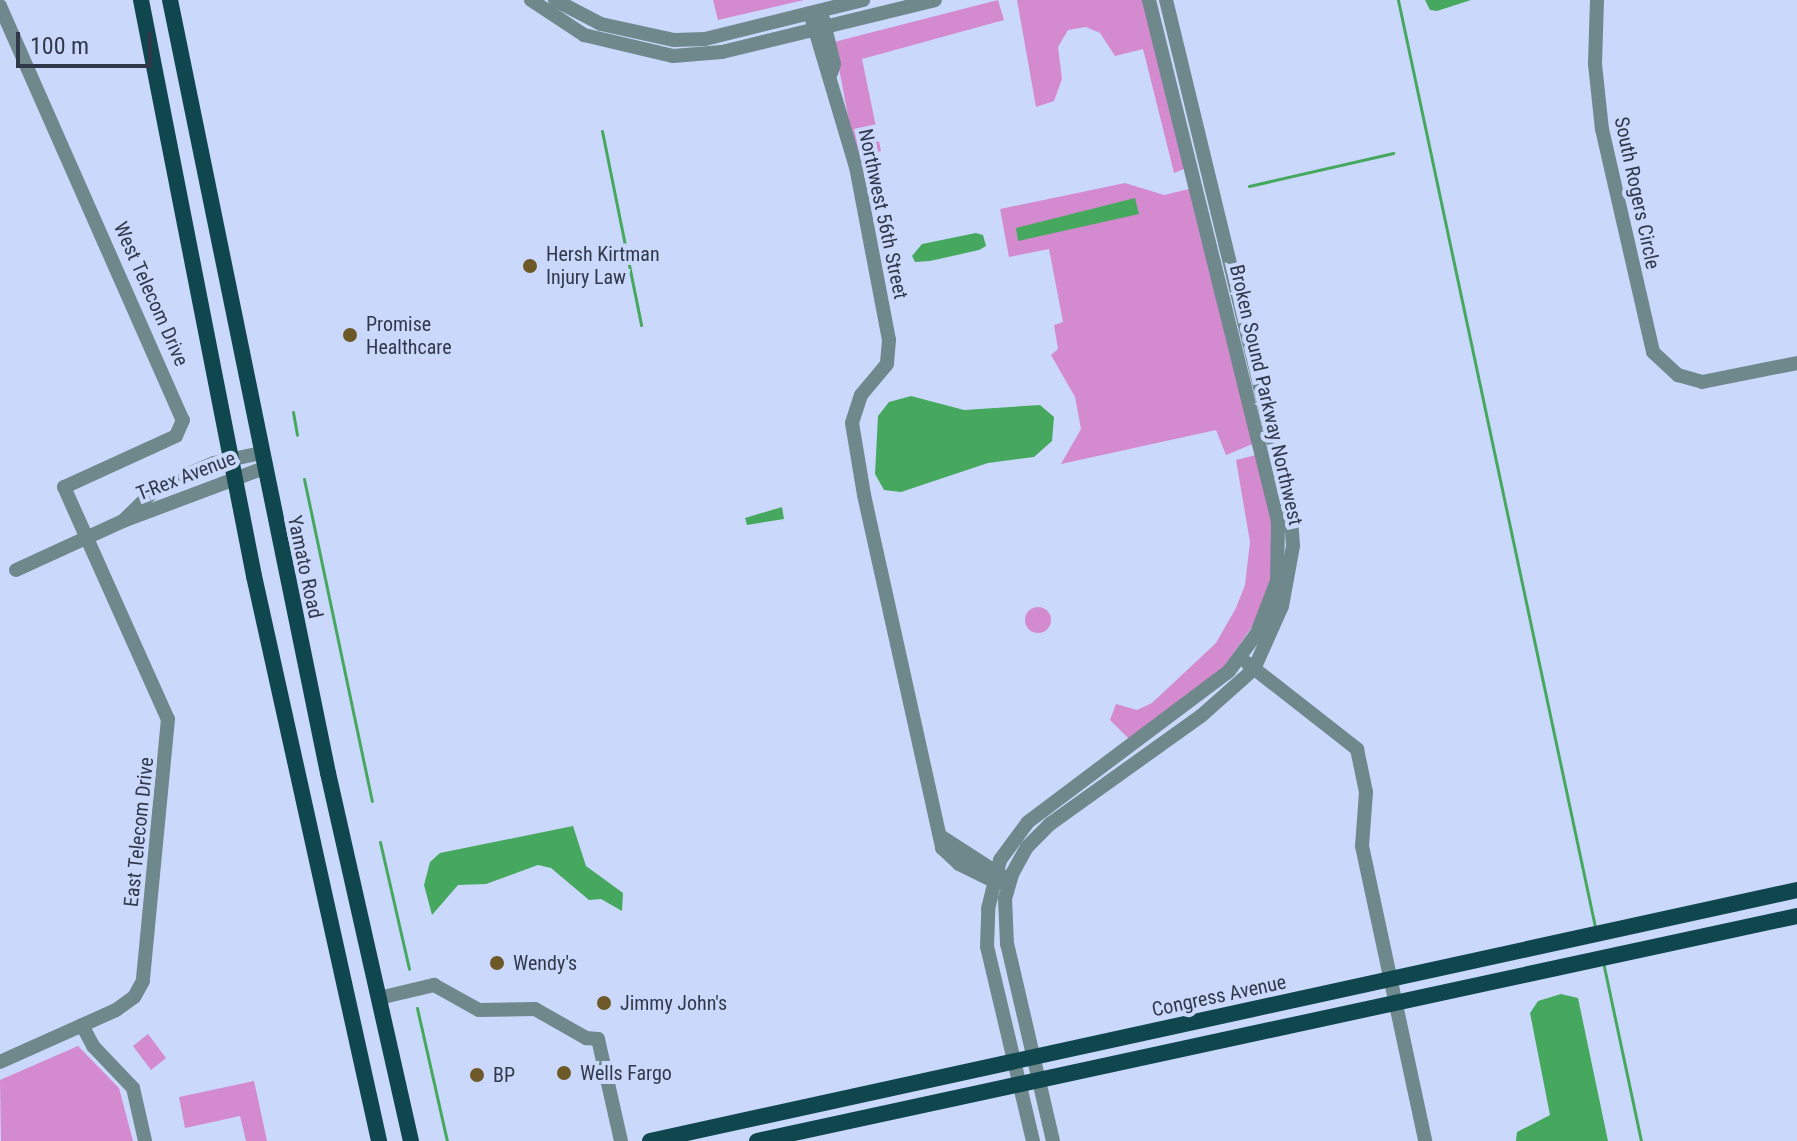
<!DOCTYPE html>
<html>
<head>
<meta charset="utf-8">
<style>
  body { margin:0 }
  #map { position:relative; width:1797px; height:1141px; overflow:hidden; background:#cad8fc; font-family:"Roboto Condensed",sans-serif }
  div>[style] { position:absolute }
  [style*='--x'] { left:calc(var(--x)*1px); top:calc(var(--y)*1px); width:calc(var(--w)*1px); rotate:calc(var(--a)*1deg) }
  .green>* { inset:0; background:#d48acf }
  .round { border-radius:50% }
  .water>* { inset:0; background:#46a85e }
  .stream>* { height:3px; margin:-1.5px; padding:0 1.5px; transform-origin:1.5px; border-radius:1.5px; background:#46a85e }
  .minor>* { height:14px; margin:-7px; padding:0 7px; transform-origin:7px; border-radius:7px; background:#6f888c }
  .major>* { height:16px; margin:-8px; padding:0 8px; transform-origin:8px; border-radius:8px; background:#10464e }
  .dots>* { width:22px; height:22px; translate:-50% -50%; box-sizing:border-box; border:4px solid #cad8fc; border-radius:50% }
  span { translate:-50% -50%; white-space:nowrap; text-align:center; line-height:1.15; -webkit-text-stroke:8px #cad8fc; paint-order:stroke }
  .street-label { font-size:20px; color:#313849 }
  .poi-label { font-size:20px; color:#313849 }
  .left { translate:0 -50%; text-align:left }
  .scale { position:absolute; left:16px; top:32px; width:136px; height:36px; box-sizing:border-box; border:4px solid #313849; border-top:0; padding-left:10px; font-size:24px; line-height:28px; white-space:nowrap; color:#313849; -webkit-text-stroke:6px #cad8fc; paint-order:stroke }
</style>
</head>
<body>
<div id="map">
  <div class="green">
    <div style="clip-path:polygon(713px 0,804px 0,718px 20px)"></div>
    <div style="clip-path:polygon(998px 0,1004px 20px,862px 59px,881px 151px,856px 158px,834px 42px)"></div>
    <div style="clip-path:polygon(1017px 0,1148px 0,1189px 167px,1174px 173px,1143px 49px,1115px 56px,1100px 33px,1086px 27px,1068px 30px,1058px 47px,1062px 79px,1054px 101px,1036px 107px)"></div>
    <div style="clip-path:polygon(1125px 183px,1164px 195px,1189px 189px,1255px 443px,1226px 455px,1216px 430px,1061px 464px,1081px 429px,1075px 397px,1051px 355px,1058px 349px,1054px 325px,1063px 322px,1049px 249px,1009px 257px,1000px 209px)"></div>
    <div style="clip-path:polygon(1260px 454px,1274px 509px,1275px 558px,1266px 607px,1215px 679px,1129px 739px,1110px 720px,1116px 704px,1137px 710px,1152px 703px,1216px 643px,1236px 608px,1245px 585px,1250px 542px,1236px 460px)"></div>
    <div class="round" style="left:1025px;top:607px;width:26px;height:26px"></div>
    <div style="clip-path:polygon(148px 1034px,166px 1058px,151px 1070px,133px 1046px)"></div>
    <div style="clip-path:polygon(78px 1046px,119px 1088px,133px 1141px,1px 1141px,0 1080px)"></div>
    <div style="clip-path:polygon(254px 1081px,267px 1141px,246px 1141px,240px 1116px,185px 1128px,179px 1097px)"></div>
  </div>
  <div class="water">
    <div style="clip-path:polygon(1425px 0,1471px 0,1437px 11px,1430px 10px)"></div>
    <div style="clip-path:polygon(1135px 198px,1139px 214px,1018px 241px,1016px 228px)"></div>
    <div style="clip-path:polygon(976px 233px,983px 235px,986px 246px,979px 250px,930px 261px,915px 262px,912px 256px,922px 244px)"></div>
    <div style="clip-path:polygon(911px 396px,964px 410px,1040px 405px,1054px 417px,1052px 441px,1034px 457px,988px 463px,901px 492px,884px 490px,875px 474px,878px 416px,889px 402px)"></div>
    <div style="clip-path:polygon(782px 507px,784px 519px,747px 525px,745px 518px)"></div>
    <div style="clip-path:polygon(573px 826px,586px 866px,623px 893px,622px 911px,601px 899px,589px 900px,551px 868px,538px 865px,486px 884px,458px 885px,432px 915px,424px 885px,430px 862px,440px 853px)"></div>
    <div style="clip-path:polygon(1561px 994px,1578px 998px,1608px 1141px,1516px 1141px,1517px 1132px,1550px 1115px,1530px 1013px,1538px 1001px)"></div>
  </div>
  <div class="stream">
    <div style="--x:1398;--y:0;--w:948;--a:78"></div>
    <div style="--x:602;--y:131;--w:198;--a:78.6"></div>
    <div style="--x:1249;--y:186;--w:148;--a:-12.9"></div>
    <div style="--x:293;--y:412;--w:23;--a:80"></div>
    <div style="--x:304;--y:479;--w:329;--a:78.1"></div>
    <div style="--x:380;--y:842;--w:130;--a:77.1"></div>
    <div style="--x:1603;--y:962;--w:183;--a:78"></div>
    <div style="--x:417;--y:1008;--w:136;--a:77.3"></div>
  </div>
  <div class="minor">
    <div style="--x:531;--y:0;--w:64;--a:33.4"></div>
    <div style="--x:584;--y:35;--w:91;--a:13.3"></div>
    <div style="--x:673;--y:56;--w:49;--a:-4.7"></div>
    <div style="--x:722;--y:52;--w:219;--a:-13.7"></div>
    <div style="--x:555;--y:0;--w:52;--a:27.6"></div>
    <div style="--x:601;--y:24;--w:75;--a:12.4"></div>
    <div style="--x:674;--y:40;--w:31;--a:-2"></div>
    <div style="--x:705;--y:39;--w:163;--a:-13.9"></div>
    <div style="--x:1597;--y:0;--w:64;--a:91.8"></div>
    <div style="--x:1595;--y:64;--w:65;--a:83.9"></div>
    <div style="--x:1602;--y:129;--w:229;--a:77.1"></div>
    <div style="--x:1653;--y:352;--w:34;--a:43"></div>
    <div style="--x:1678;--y:375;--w:25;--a:16"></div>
    <div style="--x:1702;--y:382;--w:97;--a:-11.3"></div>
    <div style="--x:0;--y:6;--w:453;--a:66.2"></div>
    <div style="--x:183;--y:420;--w:17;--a:114"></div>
    <div style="--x:176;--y:436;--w:123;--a:155.5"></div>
    <div style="--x:64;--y:487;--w:254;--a:65.9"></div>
    <div style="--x:168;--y:719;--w:263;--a:95.5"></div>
    <div style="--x:143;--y:981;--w:18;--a:119"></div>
    <div style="--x:134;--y:997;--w:22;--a:144"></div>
    <div style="--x:116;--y:1010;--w:127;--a:155.9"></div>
    <div style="--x:810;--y:13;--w:161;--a:73.4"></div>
    <div style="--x:856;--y:167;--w:176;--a:79.2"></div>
    <div style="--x:889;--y:340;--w:24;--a:95"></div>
    <div style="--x:887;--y:364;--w:40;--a:130"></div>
    <div style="--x:861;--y:395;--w:29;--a:108"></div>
    <div style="--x:852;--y:423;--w:73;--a:80.5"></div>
    <div style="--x:864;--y:495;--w:362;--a:77.5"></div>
    <div style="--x:942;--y:848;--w:23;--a:43"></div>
    <div style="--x:959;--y:864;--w:43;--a:26"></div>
    <div style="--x:823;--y:19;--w:46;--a:76.3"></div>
    <div style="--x:834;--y:64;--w:9;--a:108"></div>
    <div style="--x:123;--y:521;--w:49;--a:-44.2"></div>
    <div style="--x:158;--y:487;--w:61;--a:-23.2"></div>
    <div style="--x:214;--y:463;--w:48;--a:-12"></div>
    <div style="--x:16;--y:570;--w:118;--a:-24.6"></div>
    <div style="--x:123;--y:521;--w:151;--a:-20.6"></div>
    <div style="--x:1247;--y:663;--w:140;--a:38"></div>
    <div style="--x:1357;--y:749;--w:44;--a:78.2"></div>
    <div style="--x:1366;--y:792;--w:54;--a:94.2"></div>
    <div style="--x:1362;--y:846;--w:302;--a:77.9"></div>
    <div style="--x:942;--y:837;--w:72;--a:33"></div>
    <div style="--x:379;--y:998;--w:57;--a:-13.3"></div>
    <div style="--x:434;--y:985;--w:51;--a:29.1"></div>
    <div style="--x:479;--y:1010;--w:56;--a:-1"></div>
    <div style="--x:535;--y:1009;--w:59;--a:29.6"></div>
    <div style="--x:586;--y:1038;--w:12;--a:5"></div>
    <div style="--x:598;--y:1039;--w:105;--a:77.3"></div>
    <div style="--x:82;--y:1025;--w:24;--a:62"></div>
    <div style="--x:93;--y:1046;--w:58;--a:46.4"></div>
    <div style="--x:133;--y:1088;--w:54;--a:77.2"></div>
    <div style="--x:1033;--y:1141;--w:199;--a:-103.3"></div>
    <div style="--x:987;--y:947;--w:38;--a:-88"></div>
    <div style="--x:988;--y:909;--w:50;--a:-76.2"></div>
    <div style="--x:1000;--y:860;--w:47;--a:-53.6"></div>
    <div style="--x:1028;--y:822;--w:251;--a:-36.9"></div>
    <div style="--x:1229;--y:671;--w:47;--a:-53.6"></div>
    <div style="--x:1257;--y:633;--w:56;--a:-69"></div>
    <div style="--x:1277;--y:581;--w:60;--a:-89"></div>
    <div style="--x:1278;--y:521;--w:537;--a:-103.91"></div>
    <div style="--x:1053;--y:1141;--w:202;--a:-103.1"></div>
    <div style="--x:1007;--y:944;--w:45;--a:-92.5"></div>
    <div style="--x:1005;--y:899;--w:26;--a:-74"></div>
    <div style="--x:1012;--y:874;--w:31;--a:-61"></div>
    <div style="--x:1027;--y:847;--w:33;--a:-45"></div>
    <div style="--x:1050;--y:824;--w:186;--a:-35.6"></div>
    <div style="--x:1201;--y:716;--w:71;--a:-41.6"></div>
    <div style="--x:1254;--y:669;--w:69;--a:-66"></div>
    <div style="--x:1282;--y:606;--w:61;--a:-79.6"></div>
    <div style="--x:1293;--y:546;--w:31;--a:-94"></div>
    <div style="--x:1291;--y:515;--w:530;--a:-103.64"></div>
  </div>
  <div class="major">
    <div style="--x:141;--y:0;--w:587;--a:78.9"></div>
    <div style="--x:254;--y:576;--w:579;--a:77.52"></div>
    <div style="--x:170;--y:0;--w:789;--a:78.45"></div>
    <div style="--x:328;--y:773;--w:377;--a:77.3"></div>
    <div style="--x:650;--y:1141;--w:1174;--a:-12.34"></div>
    <div style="--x:757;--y:1141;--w:1064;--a:-12.21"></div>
  </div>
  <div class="dots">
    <div style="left:530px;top:266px;background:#6c5927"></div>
    <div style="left:350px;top:335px;background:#6c5927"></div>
    <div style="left:497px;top:963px;background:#6c5927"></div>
    <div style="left:604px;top:1003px;background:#6c5927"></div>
    <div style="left:564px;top:1073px;background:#6c5927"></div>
    <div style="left:477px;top:1075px;background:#6c5927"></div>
  </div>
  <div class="street-label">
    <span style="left:1637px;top:193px;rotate:78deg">South Rogers Circle</span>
    <span style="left:883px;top:214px;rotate:78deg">Northwest 56th Street</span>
    <span style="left:151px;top:294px;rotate:66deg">West Telecom Drive</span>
    <span style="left:1266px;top:395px;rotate:77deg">Broken Sound Parkway Northwest</span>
    <span style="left:186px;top:476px;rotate:-21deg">T-Rex Avenue</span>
    <span style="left:305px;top:567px;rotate:78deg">Yamato Road</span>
    <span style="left:139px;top:832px;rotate:-84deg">East Telecom Drive</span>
    <span style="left:1219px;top:996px;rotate:-12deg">Congress Avenue</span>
  </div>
  <div class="poi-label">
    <span class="left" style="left:546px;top:266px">Hersh Kirtman<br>Injury Law</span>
    <span class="left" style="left:366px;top:336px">Promise<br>Healthcare</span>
    <span class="left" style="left:513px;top:963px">Wendy's</span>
    <span class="left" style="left:620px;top:1003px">Jimmy John's</span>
    <span class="left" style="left:580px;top:1073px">Wells Fargo</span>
    <span class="left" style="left:493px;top:1075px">BP</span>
  </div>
  <div class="scale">100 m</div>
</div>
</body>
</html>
